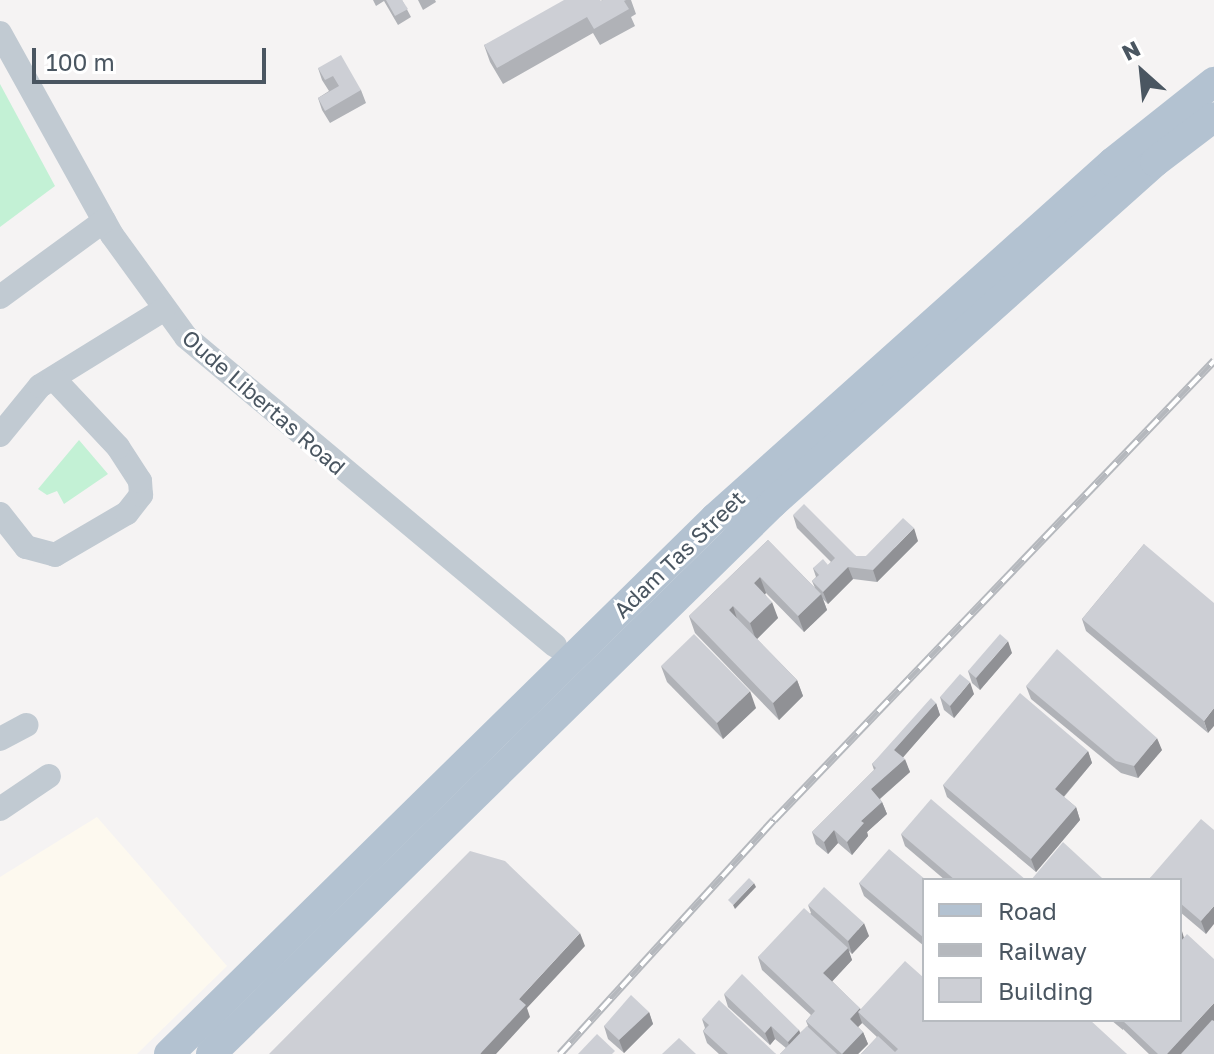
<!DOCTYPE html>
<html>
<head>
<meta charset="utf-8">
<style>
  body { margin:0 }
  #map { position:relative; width:1214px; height:1054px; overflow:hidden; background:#f5f3f3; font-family:"Golos Text",sans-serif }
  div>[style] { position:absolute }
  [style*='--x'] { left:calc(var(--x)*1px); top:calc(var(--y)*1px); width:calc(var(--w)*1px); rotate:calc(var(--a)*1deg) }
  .commercial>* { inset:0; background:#fdf9ef }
  .green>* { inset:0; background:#c3f1d5 }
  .minor>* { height:24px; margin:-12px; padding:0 12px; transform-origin:12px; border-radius:12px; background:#c1cad2 }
  .major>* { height:30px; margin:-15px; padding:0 15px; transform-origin:15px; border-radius:15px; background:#b3c2d1 }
  .rail>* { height:8px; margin-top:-4px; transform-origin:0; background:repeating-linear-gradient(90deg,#fff 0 15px,#b5b8bd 0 30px); box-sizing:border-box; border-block:2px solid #b5b8bd }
  .wall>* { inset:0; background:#b0b2b7 }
  .shaded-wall>* { inset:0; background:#909195 }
  .building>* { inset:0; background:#cdcfd5 }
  span { translate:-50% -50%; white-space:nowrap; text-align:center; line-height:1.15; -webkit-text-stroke:6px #fff; paint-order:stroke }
  .street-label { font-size:22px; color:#4a5661 }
  .legend { position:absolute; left:922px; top:878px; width:260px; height:144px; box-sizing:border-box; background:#fff; border:2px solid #b7bbc0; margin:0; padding:10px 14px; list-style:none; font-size:24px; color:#4a5661 }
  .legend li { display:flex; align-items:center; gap:16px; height:40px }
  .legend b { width:40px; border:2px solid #b7bbc0 }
  .north { position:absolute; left:1102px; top:32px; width:80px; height:80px; -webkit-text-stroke:6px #fff; paint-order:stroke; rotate:333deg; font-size:22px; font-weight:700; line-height:32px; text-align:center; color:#4a5661 }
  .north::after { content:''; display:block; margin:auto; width:28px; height:36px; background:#4a5661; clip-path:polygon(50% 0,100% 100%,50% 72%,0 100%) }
  .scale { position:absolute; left:32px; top:48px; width:234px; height:36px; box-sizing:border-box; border:4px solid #4a5661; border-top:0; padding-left:10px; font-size:24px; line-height:28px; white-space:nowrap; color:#4a5661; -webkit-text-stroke:6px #fff; paint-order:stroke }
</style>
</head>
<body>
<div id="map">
  <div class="commercial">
    <div style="clip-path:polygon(97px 817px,227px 966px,137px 1054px,0 1054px,0 877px)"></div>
  </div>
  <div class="green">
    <div style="clip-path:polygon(0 84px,55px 186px,0 227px)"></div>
    <div style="clip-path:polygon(79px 440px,108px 474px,64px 504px,57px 491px,47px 495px,38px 489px)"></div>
  </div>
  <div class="minor">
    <div style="--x:0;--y:33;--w:231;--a:61"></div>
    <div style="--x:112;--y:235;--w:126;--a:54"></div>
    <div style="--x:186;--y:337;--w:481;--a:39.9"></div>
    <div style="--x:0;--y:297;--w:129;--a:-36.2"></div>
    <div style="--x:0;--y:435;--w:63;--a:-50.8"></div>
    <div style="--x:40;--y:386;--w:145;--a:-31.7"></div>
    <div style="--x:0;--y:514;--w:42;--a:51.8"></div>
    <div style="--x:26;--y:547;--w:30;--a:15"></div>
    <div style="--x:55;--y:555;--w:83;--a:-30.3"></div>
    <div style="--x:127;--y:513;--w:23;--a:-52"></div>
    <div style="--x:141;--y:495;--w:14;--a:-94"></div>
    <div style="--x:140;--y:481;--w:40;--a:-122.9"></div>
    <div style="--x:118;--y:447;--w:93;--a:-133.3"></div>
    <div style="--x:0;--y:739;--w:30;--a:-28"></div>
    <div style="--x:0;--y:809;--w:59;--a:-34"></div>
  </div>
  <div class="major">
    <div style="--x:169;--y:1054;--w:765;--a:-44.47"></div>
    <div style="--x:715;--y:518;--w:534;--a:-41.81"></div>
    <div style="--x:1113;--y:162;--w:129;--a:-38.4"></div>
    <div style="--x:211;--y:1054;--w:787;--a:-44.43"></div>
    <div style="--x:773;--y:503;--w:512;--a:-41.75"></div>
    <div style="--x:1155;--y:162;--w:74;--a:-37.3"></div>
  </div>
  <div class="rail">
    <div style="--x:560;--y:1054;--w:317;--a:-47.6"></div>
    <div style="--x:774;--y:820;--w:636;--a:-46.21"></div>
  </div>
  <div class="wall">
    <div style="clip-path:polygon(373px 0,402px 0,411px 17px,398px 25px,384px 1px,376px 6px)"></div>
    <div style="clip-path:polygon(418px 0,435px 0,436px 2px,423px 10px)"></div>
    <div style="clip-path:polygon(603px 0,631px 0,636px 14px,631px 17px,635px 26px,600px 45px,593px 33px,503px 84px,490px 62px,484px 45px)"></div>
    <div style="clip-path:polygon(318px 68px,361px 90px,366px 103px,330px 123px,322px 110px,318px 98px,329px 91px,322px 80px)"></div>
    <div style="clip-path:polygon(793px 515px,856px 556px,866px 556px,918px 541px,877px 582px,853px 579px,828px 604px,823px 599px,827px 610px,804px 632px,766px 593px,765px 594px,778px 618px,757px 639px,797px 680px,803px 696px,779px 720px,695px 633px,689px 616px,768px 540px,815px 588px,812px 581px,816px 577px,813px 568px,828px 565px,831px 562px,797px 528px)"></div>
    <div style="clip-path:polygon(1144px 544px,1208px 733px,1086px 631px,1082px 619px)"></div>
    <div style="clip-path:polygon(1012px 653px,980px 690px,972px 683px,968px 671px)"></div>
    <div style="clip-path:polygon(661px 666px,756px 708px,723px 739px,667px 682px)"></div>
    <div style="clip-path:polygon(1026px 686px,1162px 750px,1138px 778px,1121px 773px,1031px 699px)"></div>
    <div style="clip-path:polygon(974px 694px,954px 718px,944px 710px,940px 697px)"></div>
    <div style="clip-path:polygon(936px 703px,940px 715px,903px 757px,910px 772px,880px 799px,882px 802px,887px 814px,867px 832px,868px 836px,852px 855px,838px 843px,828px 854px,816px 844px,812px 832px,874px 770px,872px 764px)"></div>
    <div style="clip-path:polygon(1088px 751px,1092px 763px,1064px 797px,1076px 807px,1080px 820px,1036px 872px,947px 797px,943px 785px)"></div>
    <div style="clip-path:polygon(1214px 830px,1206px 934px,1180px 912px,1180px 880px,1151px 880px,1150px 878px)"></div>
    <div style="clip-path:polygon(901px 834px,1026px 880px,945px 880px,905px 846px)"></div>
    <div style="clip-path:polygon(924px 880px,924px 946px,864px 896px,859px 883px)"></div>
    <div style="clip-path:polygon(808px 905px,869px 936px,852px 954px,848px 950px,852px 960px,832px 981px,860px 1009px,1127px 1054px,861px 1054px,877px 1037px,862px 1023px,858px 1027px,863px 1032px,868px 1044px,858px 1054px,780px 1054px,786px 1048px,775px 1039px,770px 1045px,728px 1007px,724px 994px,799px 1030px,800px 1033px,808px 1026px,806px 1021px,811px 1015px,762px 970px,758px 957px,811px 913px)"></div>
    <div style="clip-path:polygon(649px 1012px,653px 1024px,624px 1053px,608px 1039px,604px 1026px)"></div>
    <div style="clip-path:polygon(702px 1019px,776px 1054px,719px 1054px,707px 1043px,703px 1031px,705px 1028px)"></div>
    <div style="clip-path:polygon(1111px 1020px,1180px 1020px,1214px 1054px,1149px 1054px,1123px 1029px,1123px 1030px)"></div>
  </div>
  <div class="shaded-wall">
    <div style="clip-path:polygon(914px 528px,918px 541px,877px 582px,873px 570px)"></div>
    <div style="clip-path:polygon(848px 567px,853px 579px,828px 604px,823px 592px)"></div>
    <div style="clip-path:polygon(760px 577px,766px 593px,760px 599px,754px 583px)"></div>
    <div style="clip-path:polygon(821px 594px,827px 610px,804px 632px,798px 616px)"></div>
    <div style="clip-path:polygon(772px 602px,778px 618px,756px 640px,750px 623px)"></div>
    <div style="clip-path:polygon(733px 606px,738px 622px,729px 610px)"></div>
    <div style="clip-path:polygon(1008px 641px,1012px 653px,980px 690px,976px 678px)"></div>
    <div style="clip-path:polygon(797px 680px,803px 696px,779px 720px,773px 703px)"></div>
    <div style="clip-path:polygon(970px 682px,974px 694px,954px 718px,950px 706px)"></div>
    <div style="clip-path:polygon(750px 691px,756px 708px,723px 739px,717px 723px)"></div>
    <div style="clip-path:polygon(936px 703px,940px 715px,899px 762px,894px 750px)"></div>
    <div style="clip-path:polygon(1214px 708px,1214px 726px,1208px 733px,1204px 721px)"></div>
    <div style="clip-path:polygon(1157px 738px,1162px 750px,1138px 778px,1134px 766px)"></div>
    <div style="clip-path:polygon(1088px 751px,1092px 763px,1059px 802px,1055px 789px)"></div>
    <div style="clip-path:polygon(905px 759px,910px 772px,876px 802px,871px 789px)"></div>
    <div style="clip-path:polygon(882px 802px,887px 814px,867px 832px,868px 836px,852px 855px,847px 842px,861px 821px)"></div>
    <div style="clip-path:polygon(1076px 807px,1080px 820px,1036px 872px,1031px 859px)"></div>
    <div style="clip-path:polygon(834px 830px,838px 843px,828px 854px,824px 842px)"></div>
    <div style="clip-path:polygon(754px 883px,756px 887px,735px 909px,733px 905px)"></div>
    <div style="clip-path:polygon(1214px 906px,1214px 924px,1206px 934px,1201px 921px)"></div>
    <div style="clip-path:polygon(864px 923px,869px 936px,852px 954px,848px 941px)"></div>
    <div style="clip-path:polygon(1181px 928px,1185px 941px,1180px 947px,1180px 929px)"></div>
    <div style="clip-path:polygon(580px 933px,585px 946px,527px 1008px,530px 1017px,496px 1054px,480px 1054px,519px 999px)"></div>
    <div style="clip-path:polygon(848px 948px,852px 960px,828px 986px,823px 973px)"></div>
    <div style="clip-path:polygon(1214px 1003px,1214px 1021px,1183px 1054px,1167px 1054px)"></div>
    <div style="clip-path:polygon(860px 1008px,863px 1016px,858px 1012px,862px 1023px,854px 1031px,850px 1019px)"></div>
    <div style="clip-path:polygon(649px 1012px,653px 1024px,624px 1053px,619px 1040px)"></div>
    <div style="clip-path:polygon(771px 1026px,775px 1039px,770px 1045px,765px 1033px)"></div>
    <div style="clip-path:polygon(799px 1030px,803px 1043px,792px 1054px,788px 1042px)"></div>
    <div style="clip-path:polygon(863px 1032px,868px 1044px,858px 1054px,842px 1054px)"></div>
  </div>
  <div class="building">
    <div style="clip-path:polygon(386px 0,402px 0,408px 9px,395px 16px)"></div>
    <div style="clip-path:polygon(564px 0,600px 0,601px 1px,603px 0,626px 0,624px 1px,629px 9px,594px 29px,587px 17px,497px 68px,484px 45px)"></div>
    <div style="clip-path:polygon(341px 55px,361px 90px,325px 111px,318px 98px,339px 86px,333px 76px,325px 80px,318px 68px)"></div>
    <div style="clip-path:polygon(804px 504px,856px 556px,866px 556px,903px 518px,914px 528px,873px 570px,848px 567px,823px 592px,812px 581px,819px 575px,813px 568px,823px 559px,828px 565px,835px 558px,793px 515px)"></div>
    <div style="clip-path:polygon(768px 540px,821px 594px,798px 616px,760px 577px,754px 583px,772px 602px,750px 623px,733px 606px,729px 610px,797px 680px,773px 703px,689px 616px)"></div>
    <div style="clip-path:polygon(1144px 544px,1214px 603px,1214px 708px,1204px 721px,1082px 619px)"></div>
    <div style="clip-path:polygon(694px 634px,750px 691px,717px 723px,661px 666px)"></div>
    <div style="clip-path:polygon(1000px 634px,1008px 641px,976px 678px,968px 671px)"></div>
    <div style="clip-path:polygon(1057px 649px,1157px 738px,1134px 766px,1116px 761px,1026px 686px)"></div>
    <div style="clip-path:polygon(960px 674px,970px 682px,950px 706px,940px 697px)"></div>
    <div style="clip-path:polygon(1020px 693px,1088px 751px,1055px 789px,1076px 807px,1031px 859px,943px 785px)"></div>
    <div style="clip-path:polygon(931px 698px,936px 703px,894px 750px,905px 759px,871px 789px,882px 802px,861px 821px,864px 823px,847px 842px,834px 830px,824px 842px,812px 832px,876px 768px,872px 764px)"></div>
    <div style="clip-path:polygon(931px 799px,1026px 880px,955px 880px,901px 834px)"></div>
    <div style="clip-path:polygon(1201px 819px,1214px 830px,1214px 906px,1201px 921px,1180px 903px,1180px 880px,1153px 880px,1150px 878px)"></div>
    <div style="clip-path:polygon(1063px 842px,1102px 878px,1100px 880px,1031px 880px)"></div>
    <div style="clip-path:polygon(889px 849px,926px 880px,924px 880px,924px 938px,859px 883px)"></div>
    <div style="clip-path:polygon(470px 851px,505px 861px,580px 933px,519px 999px,526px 1005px,480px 1054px,269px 1054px)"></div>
    <div style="clip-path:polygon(749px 878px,754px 883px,733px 905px,728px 900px)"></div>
    <div style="clip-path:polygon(824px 887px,864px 923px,848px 941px,808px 905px)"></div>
    <div style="clip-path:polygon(804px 908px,848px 948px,823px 973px,860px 1008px,850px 1019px,863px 1032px,842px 1054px,806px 1021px,815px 1011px,758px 957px)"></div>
    <div style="clip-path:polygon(1187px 934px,1214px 959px,1214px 1003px,1167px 1054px,1158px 1054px,1122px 1020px,1180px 1020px,1180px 942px)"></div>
    <div style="clip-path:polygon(905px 961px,924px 978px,924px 1020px,1090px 1020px,1127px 1054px,861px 1054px,878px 1036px,895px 1052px,898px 1049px,858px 1012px)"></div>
    <div style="clip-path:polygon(742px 974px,799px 1030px,788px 1042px,771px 1026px,765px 1033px,724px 994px)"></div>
    <div style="clip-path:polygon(631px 995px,649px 1012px,619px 1040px,604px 1026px)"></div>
    <div style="clip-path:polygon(719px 1000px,776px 1054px,728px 1054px,703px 1031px,709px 1025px,702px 1019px)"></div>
    <div style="clip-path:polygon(1212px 1020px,1214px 1021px,1214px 1054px,1181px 1054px)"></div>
    <div style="clip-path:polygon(807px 1026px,837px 1054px,780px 1054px)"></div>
    <div style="clip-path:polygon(597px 1034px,615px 1051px,612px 1054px,578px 1054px)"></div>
    <div style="clip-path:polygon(679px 1038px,696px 1054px,662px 1054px)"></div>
  </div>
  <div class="street-label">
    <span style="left:264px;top:402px;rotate:41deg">Oude Libertas Road</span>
    <span style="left:679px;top:554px;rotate:-44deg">Adam Tas Street</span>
  </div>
  <ul class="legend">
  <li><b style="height:10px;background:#b3c2d1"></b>Road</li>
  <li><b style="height:10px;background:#b5b8bd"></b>Railway</li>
  <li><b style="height:22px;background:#cdcfd5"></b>Building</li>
  </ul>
  <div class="north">N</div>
  <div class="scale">100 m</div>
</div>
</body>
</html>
